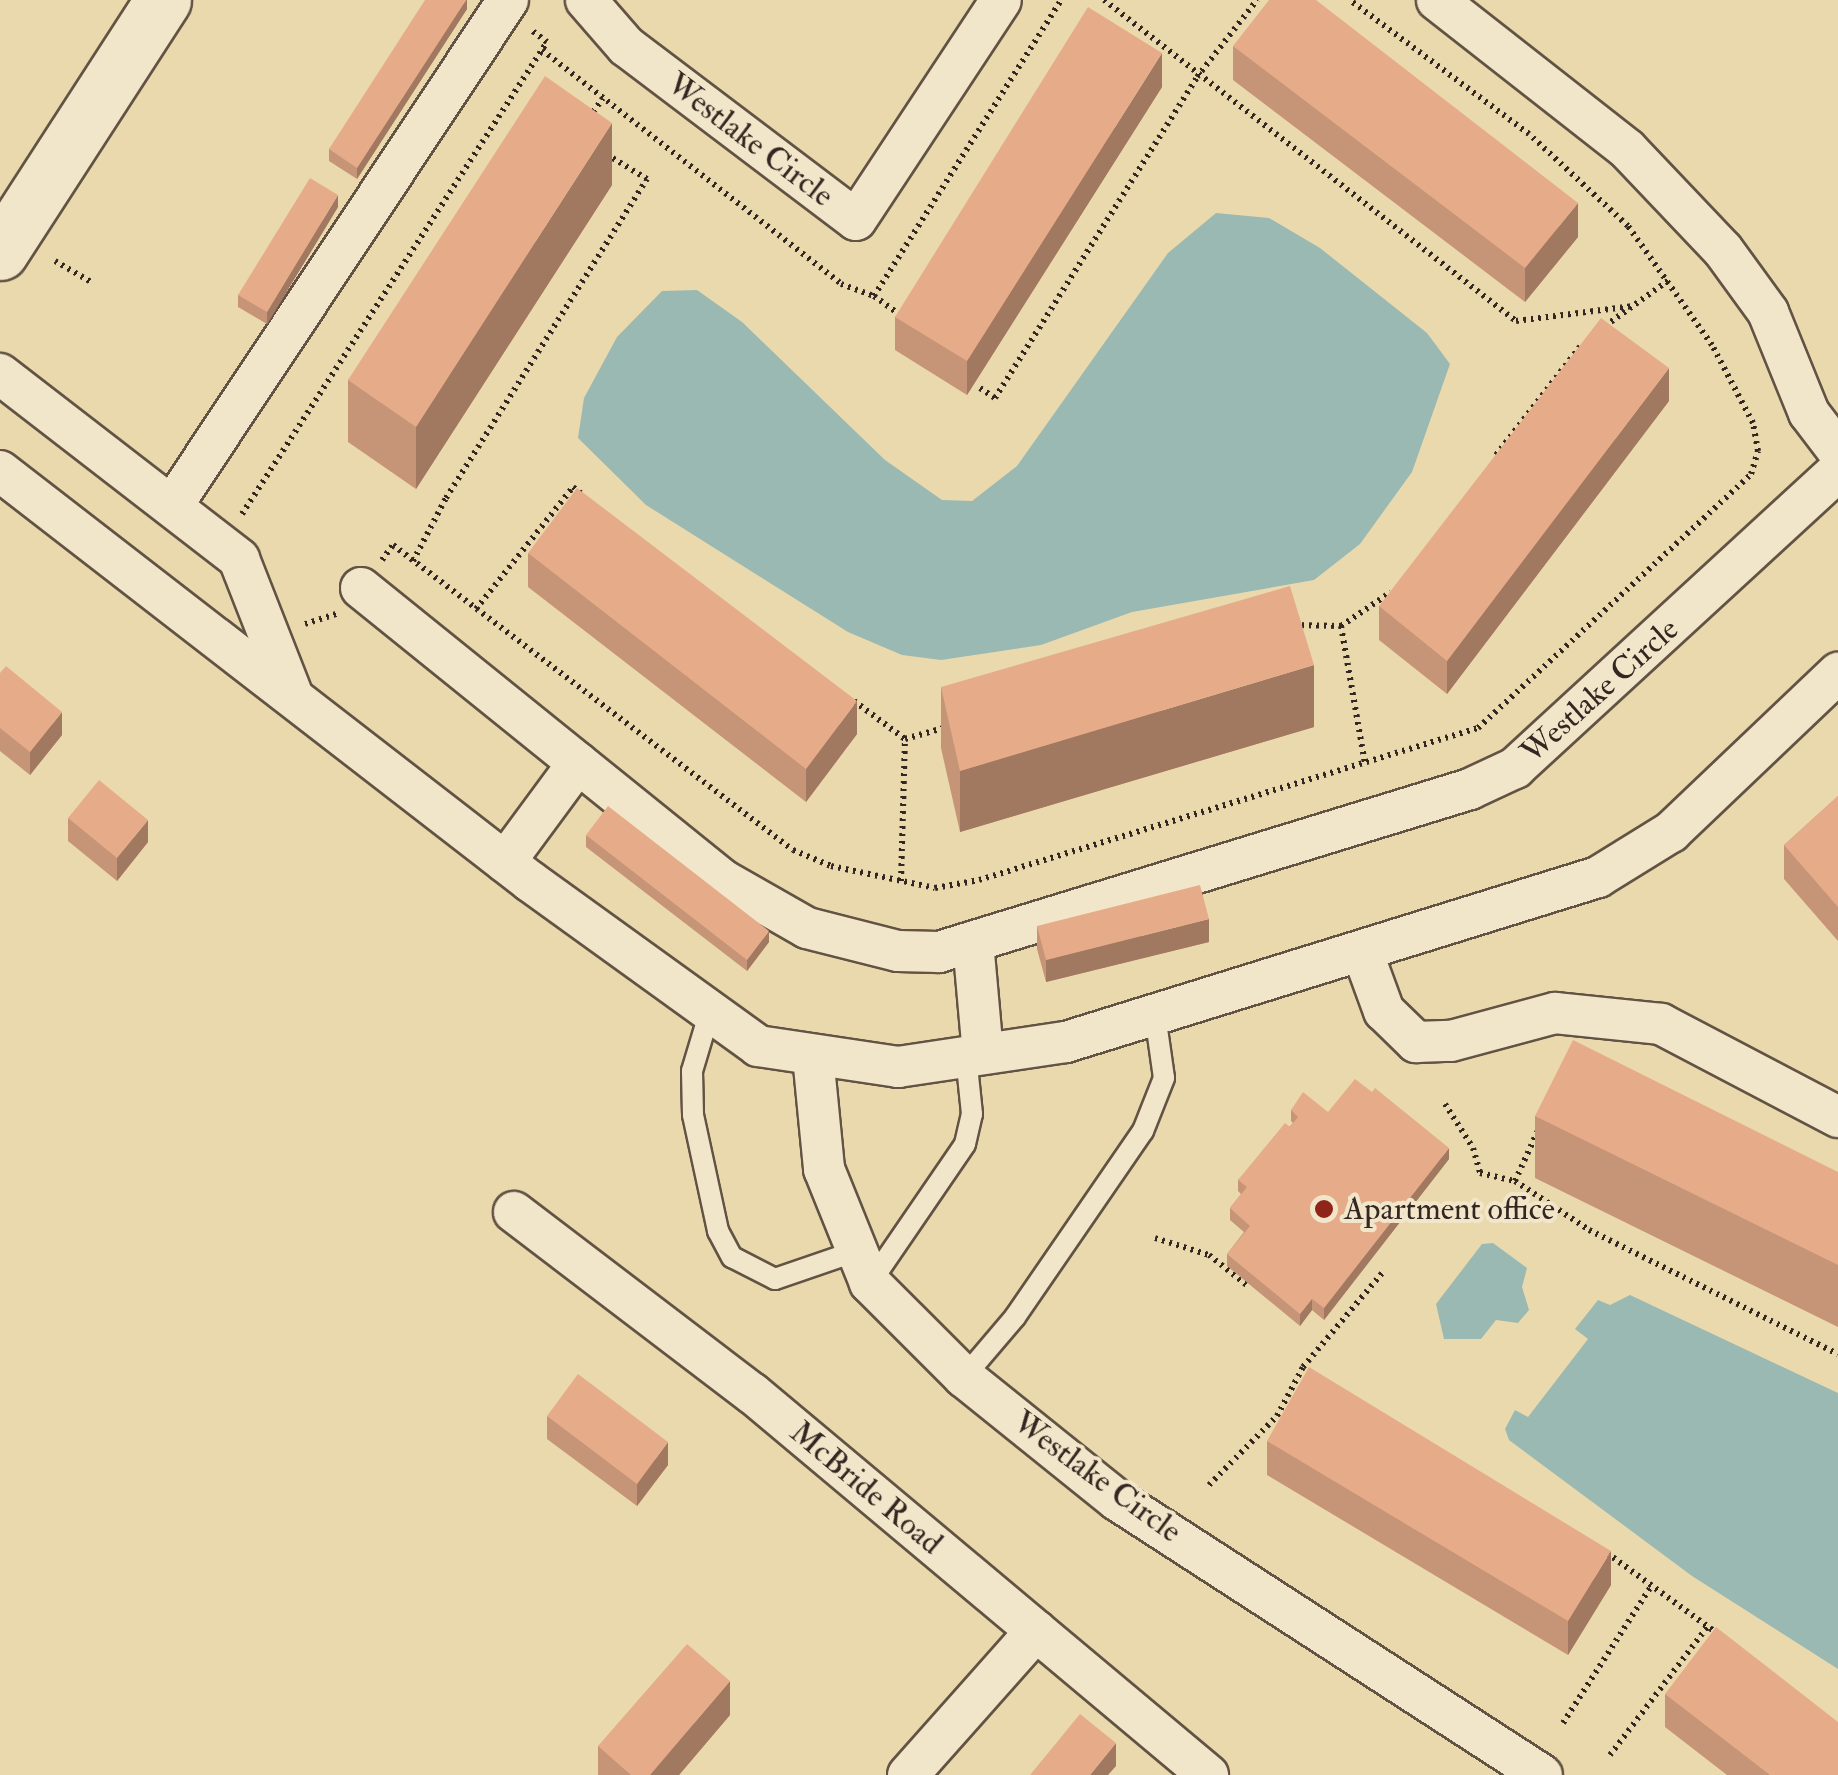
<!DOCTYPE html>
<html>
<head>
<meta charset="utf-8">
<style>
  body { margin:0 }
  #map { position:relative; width:1838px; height:1775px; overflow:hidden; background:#ebd9ae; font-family:"IM FELL Double Pica",serif }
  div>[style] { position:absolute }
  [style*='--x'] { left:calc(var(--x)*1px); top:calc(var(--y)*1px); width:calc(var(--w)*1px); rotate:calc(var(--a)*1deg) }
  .water>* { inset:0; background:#99b9b2 }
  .path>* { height:6px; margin-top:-3px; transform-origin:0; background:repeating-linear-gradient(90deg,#342620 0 2.5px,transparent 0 7.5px) }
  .roads { filter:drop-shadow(2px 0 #625344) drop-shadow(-2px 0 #625344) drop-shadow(0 2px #625344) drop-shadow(0 -2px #625344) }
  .lane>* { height:20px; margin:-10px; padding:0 10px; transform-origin:10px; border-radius:10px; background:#f2e6ca }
  .street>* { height:40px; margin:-20px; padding:0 20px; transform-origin:20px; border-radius:20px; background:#f2e6ca }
  .secondary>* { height:55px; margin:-27.5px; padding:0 27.5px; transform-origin:27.5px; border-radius:27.5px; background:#f2e6ca }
  .wall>* { inset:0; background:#c69476 }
  .shaded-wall>* { inset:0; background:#a17860 }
  .building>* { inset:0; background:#e6ac89 }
  .dots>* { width:28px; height:28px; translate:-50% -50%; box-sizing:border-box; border:5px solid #f2e6ca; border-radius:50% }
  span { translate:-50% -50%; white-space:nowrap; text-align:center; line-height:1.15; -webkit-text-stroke:8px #f2e6ca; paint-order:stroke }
  .street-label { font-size:32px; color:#342620 }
  .poi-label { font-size:32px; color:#342620 }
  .left { translate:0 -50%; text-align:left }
</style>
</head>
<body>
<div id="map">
  <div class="water">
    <div style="clip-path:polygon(1216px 213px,1269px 218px,1320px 248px,1427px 333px,1450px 364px,1412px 472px,1360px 544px,1314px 580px,1132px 612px,1041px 645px,941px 660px,902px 655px,848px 632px,646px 505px,578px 438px,584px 398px,617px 337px,662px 291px,697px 290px,742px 322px,885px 460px,942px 500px,972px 501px,1017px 466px,1168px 253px)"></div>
    <div style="clip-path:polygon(1493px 1243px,1527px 1268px,1522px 1287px,1529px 1310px,1518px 1323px,1496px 1320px,1481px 1339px,1444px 1339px,1436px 1304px,1482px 1244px)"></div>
    <div style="clip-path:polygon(1630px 1295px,1838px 1393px,1838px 1669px,1692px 1576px,1509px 1440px,1505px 1429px,1515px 1410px,1528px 1417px,1588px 1339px,1575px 1329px,1598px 1300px,1610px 1305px)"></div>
  </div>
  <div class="path">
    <div style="--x:1104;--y:0;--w:522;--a:37.92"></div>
    <div style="--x:1516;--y:321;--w:118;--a:-7.3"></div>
    <div style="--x:542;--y:50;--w:380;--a:38"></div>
    <div style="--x:841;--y:284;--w:35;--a:20"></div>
    <div style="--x:874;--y:296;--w:36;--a:36"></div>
    <div style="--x:589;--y:118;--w:24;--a:-55"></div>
    <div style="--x:55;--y:261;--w:44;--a:30.1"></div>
    <div style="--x:874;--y:296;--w:350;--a:-57.7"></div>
    <div style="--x:1605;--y:326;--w:79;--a:-35.7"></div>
    <div style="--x:980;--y:388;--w:18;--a:34"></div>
    <div style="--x:995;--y:398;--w:379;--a:-57.8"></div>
    <div style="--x:1197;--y:77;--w:98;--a:-52.1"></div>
    <div style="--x:1496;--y:455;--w:142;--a:-52.2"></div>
    <div style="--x:242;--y:514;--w:562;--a:-57.13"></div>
    <div style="--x:547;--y:42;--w:20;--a:-143"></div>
    <div style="--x:382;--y:560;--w:19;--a:-54"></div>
    <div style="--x:393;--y:545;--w:503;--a:37.33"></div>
    <div style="--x:793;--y:850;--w:41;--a:22.8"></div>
    <div style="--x:831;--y:866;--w:106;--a:11.9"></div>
    <div style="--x:935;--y:888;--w:45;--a:-10.3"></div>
    <div style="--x:979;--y:880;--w:522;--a:-16.94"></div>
    <div style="--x:1478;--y:728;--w:373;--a:-42.9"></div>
    <div style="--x:1751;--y:474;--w:24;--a:-73"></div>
    <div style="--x:1758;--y:451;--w:28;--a:-100"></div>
    <div style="--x:1753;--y:423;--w:88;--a:-117.7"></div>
    <div style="--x:1712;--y:345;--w:146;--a:-125.2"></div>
    <div style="--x:1628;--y:226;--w:135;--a:-137.1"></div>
    <div style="--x:1529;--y:134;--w:224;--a:-143.2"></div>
    <div style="--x:413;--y:561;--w:71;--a:-62.4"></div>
    <div style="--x:446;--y:498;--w:377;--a:-57.8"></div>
    <div style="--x:647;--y:179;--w:48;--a:-148.6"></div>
    <div style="--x:476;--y:609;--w:156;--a:-51.5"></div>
    <div style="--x:573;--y:487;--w:11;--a:38"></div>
    <div style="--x:305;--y:624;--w:33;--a:-18"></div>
    <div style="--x:1294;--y:625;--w:47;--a:1.2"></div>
    <div style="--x:1341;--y:626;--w:60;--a:-34.2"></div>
    <div style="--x:1341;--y:626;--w:140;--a:80.1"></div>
    <div style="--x:854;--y:701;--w:64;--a:36.7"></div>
    <div style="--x:905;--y:739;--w:44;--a:-15.9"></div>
    <div style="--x:901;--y:881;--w:142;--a:-88.4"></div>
    <div style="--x:1445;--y:1104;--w:52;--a:57.5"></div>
    <div style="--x:1473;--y:1148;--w:26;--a:74"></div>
    <div style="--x:1480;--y:1173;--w:36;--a:13"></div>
    <div style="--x:1515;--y:1181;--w:89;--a:33.5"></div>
    <div style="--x:1589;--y:1230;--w:278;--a:26.5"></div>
    <div style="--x:1515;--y:1181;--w:58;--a:-65.6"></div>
    <div style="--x:1155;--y:1238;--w:57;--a:17.5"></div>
    <div style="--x:1209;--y:1255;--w:50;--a:38.5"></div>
    <div style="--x:1209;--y:1485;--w:97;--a:-45.4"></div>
    <div style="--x:1277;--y:1416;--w:55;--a:-62"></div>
    <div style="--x:1303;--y:1367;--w:124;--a:-49.9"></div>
    <div style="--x:1607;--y:1553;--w:137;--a:36.1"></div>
    <div style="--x:1563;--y:1723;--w:164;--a:-57.2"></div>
    <div style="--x:1610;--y:1755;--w:162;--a:-52.8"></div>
  </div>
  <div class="roads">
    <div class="lane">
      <div style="--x:710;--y:1011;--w:63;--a:106.7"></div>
      <div style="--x:692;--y:1071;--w:44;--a:88.7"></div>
      <div style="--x:693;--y:1115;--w:119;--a:77.8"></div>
      <div style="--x:718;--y:1231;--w:30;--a:62"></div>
      <div style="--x:732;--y:1257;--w:48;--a:27.1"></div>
      <div style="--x:775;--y:1279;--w:87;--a:-18.9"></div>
      <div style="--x:870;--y:1283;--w:168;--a:-55.6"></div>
      <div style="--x:965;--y:1144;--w:31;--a:-77"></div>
      <div style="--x:972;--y:1114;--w:58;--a:-95.9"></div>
      <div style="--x:964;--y:1377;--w:79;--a:-49.6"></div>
      <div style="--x:1015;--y:1317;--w:226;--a:-55.5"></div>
      <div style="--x:1143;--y:1131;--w:57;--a:-68.4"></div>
      <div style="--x:1164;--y:1078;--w:64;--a:-98.1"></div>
    </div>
    <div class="street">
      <div style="--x:586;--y:0;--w:61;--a:49"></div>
      <div style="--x:626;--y:46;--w:288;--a:37.1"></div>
      <div style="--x:856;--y:220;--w:263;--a:-56.6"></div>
      <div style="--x:1437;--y:0;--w:241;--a:38.1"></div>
      <div style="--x:1627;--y:149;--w:139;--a:46.5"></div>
      <div style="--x:1723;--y:250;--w:77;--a:54"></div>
      <div style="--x:1768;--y:312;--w:109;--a:67.9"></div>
      <div style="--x:1809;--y:413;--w:48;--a:52.7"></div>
      <div style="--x:0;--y:374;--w:302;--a:37.7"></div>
      <div style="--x:239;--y:559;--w:143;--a:68.6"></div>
      <div style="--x:0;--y:471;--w:671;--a:37.74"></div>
      <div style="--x:531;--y:882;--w:280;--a:35.8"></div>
      <div style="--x:758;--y:1046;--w:142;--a:8.5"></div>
      <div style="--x:898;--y:1067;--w:170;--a:-8.5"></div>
      <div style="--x:1066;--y:1042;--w:557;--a:-17.23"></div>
      <div style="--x:1598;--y:877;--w:86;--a:-31.7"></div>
      <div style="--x:1671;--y:832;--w:231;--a:-43.6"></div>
      <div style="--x:172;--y:506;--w:607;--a:-56.41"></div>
      <div style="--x:361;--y:588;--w:465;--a:38.9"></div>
      <div style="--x:723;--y:880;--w:97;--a:29.7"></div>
      <div style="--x:807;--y:928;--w:94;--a:14.2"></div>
      <div style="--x:898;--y:951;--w:41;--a:1.4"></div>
      <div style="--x:939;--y:952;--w:555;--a:-17.06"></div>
      <div style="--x:1470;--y:789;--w:50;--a:-25"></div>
      <div style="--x:1515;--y:768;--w:439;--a:-42.6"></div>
      <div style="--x:505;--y:862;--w:123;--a:-53.6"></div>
      <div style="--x:973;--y:942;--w:112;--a:84.9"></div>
      <div style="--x:1362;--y:951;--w:64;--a:69.9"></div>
      <div style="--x:1384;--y:1011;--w:45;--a:44.1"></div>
      <div style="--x:1416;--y:1042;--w:35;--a:-2"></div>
      <div style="--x:1451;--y:1041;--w:108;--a:-15.1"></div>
      <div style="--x:1555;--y:1013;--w:107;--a:5.9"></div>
      <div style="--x:1661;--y:1024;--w:200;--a:27.7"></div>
      <div style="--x:813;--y:1056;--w:114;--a:84.4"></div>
      <div style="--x:824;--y:1169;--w:123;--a:68"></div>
      <div style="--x:870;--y:1283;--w:133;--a:45"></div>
      <div style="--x:964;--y:1377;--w:196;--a:38.8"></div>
      <div style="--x:1117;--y:1500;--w:506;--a:32.91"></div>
      <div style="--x:514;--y:1212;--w:299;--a:37.3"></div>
      <div style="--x:752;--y:1393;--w:595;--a:39.95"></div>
      <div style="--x:908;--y:1775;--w:193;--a:-48.4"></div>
    </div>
    <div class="secondary">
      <div style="--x:0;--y:252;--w:300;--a:-57.1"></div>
    </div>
  </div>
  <div class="wall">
    <div style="clip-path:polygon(467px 0,467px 9px,357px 179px,329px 161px,329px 149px)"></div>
    <div style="clip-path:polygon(1233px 46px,1578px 237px,1525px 302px,1233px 80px)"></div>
    <div style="clip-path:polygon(1162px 87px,967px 395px,895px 350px,895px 317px)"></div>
    <div style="clip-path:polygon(612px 185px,416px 489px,348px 442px,348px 380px)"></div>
    <div style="clip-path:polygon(338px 207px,267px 324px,238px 307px,238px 295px)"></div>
    <div style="clip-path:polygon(1669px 401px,1447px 694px,1379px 640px,1379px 606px)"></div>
    <div style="clip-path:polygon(528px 553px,857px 734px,806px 802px,528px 587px)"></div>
    <div style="clip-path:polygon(0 673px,62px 735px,30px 775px,0 751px)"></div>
    <div style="clip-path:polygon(941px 687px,1314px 727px,960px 832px,941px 748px)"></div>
    <div style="clip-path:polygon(1838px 796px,1838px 941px,1784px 879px,1784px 845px)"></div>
    <div style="clip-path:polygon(68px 818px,148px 842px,117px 881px,68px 841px)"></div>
    <div style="clip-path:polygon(586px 835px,769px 942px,747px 971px,586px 847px)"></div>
    <div style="clip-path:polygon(1037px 926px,1209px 942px,1046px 982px,1037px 949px)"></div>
    <div style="clip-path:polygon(1291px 1110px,1328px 1112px,1449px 1159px,1324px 1320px,1312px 1310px,1300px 1326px,1227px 1266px,1227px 1254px,1244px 1232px,1230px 1220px,1230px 1208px,1241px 1194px,1238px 1191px,1238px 1180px,1293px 1123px,1291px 1121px)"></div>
    <div style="clip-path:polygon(1535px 1116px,1838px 1172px,1838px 1327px,1535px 1178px)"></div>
    <div style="clip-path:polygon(547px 1416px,668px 1465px,637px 1506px,547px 1439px)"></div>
    <div style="clip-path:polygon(1267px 1441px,1611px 1585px,1568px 1655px,1267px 1475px)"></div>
    <div style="clip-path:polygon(1665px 1694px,1838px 1775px,1727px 1775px,1665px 1727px)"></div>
    <div style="clip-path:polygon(730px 1715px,679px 1775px,598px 1775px,598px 1746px)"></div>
  </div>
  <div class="shaded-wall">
    <div style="clip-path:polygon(466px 0,467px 0,467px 9px,357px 179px,357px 168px)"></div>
    <div style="clip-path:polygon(1162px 53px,1162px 87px,967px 395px,967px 361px)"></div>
    <div style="clip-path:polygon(612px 123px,612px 185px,416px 489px,416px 427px)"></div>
    <div style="clip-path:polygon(338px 195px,338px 207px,267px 324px,267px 312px)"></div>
    <div style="clip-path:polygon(1578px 203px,1578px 237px,1525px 302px,1525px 268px)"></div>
    <div style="clip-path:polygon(1669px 368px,1669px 401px,1447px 694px,1447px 661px)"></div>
    <div style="clip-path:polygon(1314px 665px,1314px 727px,960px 832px,960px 771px)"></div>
    <div style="clip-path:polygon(857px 701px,857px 734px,806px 802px,806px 769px)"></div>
    <div style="clip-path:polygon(62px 712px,62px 735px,30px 775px,30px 752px)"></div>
    <div style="clip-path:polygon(148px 820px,148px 842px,117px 881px,117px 858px)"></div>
    <div style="clip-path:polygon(1209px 919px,1209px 942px,1046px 982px,1046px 960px)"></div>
    <div style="clip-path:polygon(769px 931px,769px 942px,747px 971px,747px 960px)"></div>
    <div style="clip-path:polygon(1449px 1148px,1449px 1159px,1324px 1320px,1324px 1308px)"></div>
    <div style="clip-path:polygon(1312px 1299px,1312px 1310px,1300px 1326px,1300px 1314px)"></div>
    <div style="clip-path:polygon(668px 1442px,668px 1465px,637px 1506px,637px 1484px)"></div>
    <div style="clip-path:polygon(1611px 1551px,1611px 1585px,1568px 1655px,1568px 1621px)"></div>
    <div style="clip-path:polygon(730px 1681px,730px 1715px,679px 1775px,650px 1775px)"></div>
    <div style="clip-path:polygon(1116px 1743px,1116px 1766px,1108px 1775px,1090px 1775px)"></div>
  </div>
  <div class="building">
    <div style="clip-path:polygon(425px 0,466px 0,357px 168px,329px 149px)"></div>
    <div style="clip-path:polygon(1269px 0,1316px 0,1578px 203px,1525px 268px,1233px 46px)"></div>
    <div style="clip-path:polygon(1088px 7px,1162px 53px,967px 361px,895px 317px)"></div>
    <div style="clip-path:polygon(545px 76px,612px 123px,416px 427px,348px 380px)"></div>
    <div style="clip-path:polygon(310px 178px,338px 195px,267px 312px,238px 295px)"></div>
    <div style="clip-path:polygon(1601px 318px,1669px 368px,1447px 661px,1379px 606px)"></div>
    <div style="clip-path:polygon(577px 488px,857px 701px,806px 769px,528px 553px)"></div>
    <div style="clip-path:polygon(1290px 586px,1314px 665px,960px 771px,941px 687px)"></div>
    <div style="clip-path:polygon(6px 666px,62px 712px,30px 752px,0 728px,0 673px)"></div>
    <div style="clip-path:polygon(99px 780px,148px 820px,117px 858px,68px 818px)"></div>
    <div style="clip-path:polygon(1838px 796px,1838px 907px,1784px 845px)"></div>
    <div style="clip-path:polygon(608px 806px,769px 931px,747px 960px,586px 835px)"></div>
    <div style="clip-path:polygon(1200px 885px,1209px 919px,1046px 960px,1037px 926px)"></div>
    <div style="clip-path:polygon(1573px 1040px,1838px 1172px,1838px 1265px,1535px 1116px)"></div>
    <div style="clip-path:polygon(1355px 1079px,1372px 1092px,1375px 1088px,1449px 1148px,1324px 1308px,1312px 1299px,1300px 1314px,1227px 1254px,1250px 1226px,1230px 1208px,1247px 1187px,1238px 1180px,1285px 1123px,1290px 1127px,1298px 1117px,1291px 1110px,1303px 1092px,1328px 1112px)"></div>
    <div style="clip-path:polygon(1309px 1367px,1611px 1551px,1568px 1621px,1267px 1441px)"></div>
    <div style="clip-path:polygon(578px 1374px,668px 1442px,637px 1484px,547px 1416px)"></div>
    <div style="clip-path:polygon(1716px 1627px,1838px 1722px,1838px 1775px,1770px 1775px,1665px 1694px)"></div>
    <div style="clip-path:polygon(687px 1644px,730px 1681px,650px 1775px,631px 1775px,598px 1746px)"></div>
    <div style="clip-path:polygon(1080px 1714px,1116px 1743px,1090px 1775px,1030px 1775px)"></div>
  </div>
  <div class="dots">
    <div style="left:1324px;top:1209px;background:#8f2418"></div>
  </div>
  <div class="street-label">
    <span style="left:750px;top:140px;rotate:37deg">Westlake Circle</span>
    <span style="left:1600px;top:691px;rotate:-42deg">Westlake Circle</span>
    <span style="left:1097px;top:1477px;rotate:36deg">Westlake Circle</span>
    <span style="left:866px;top:1488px;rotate:40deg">McBride Road</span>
  </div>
  <div class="poi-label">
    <span class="left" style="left:1344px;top:1209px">Apartment office</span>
  </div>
</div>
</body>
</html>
